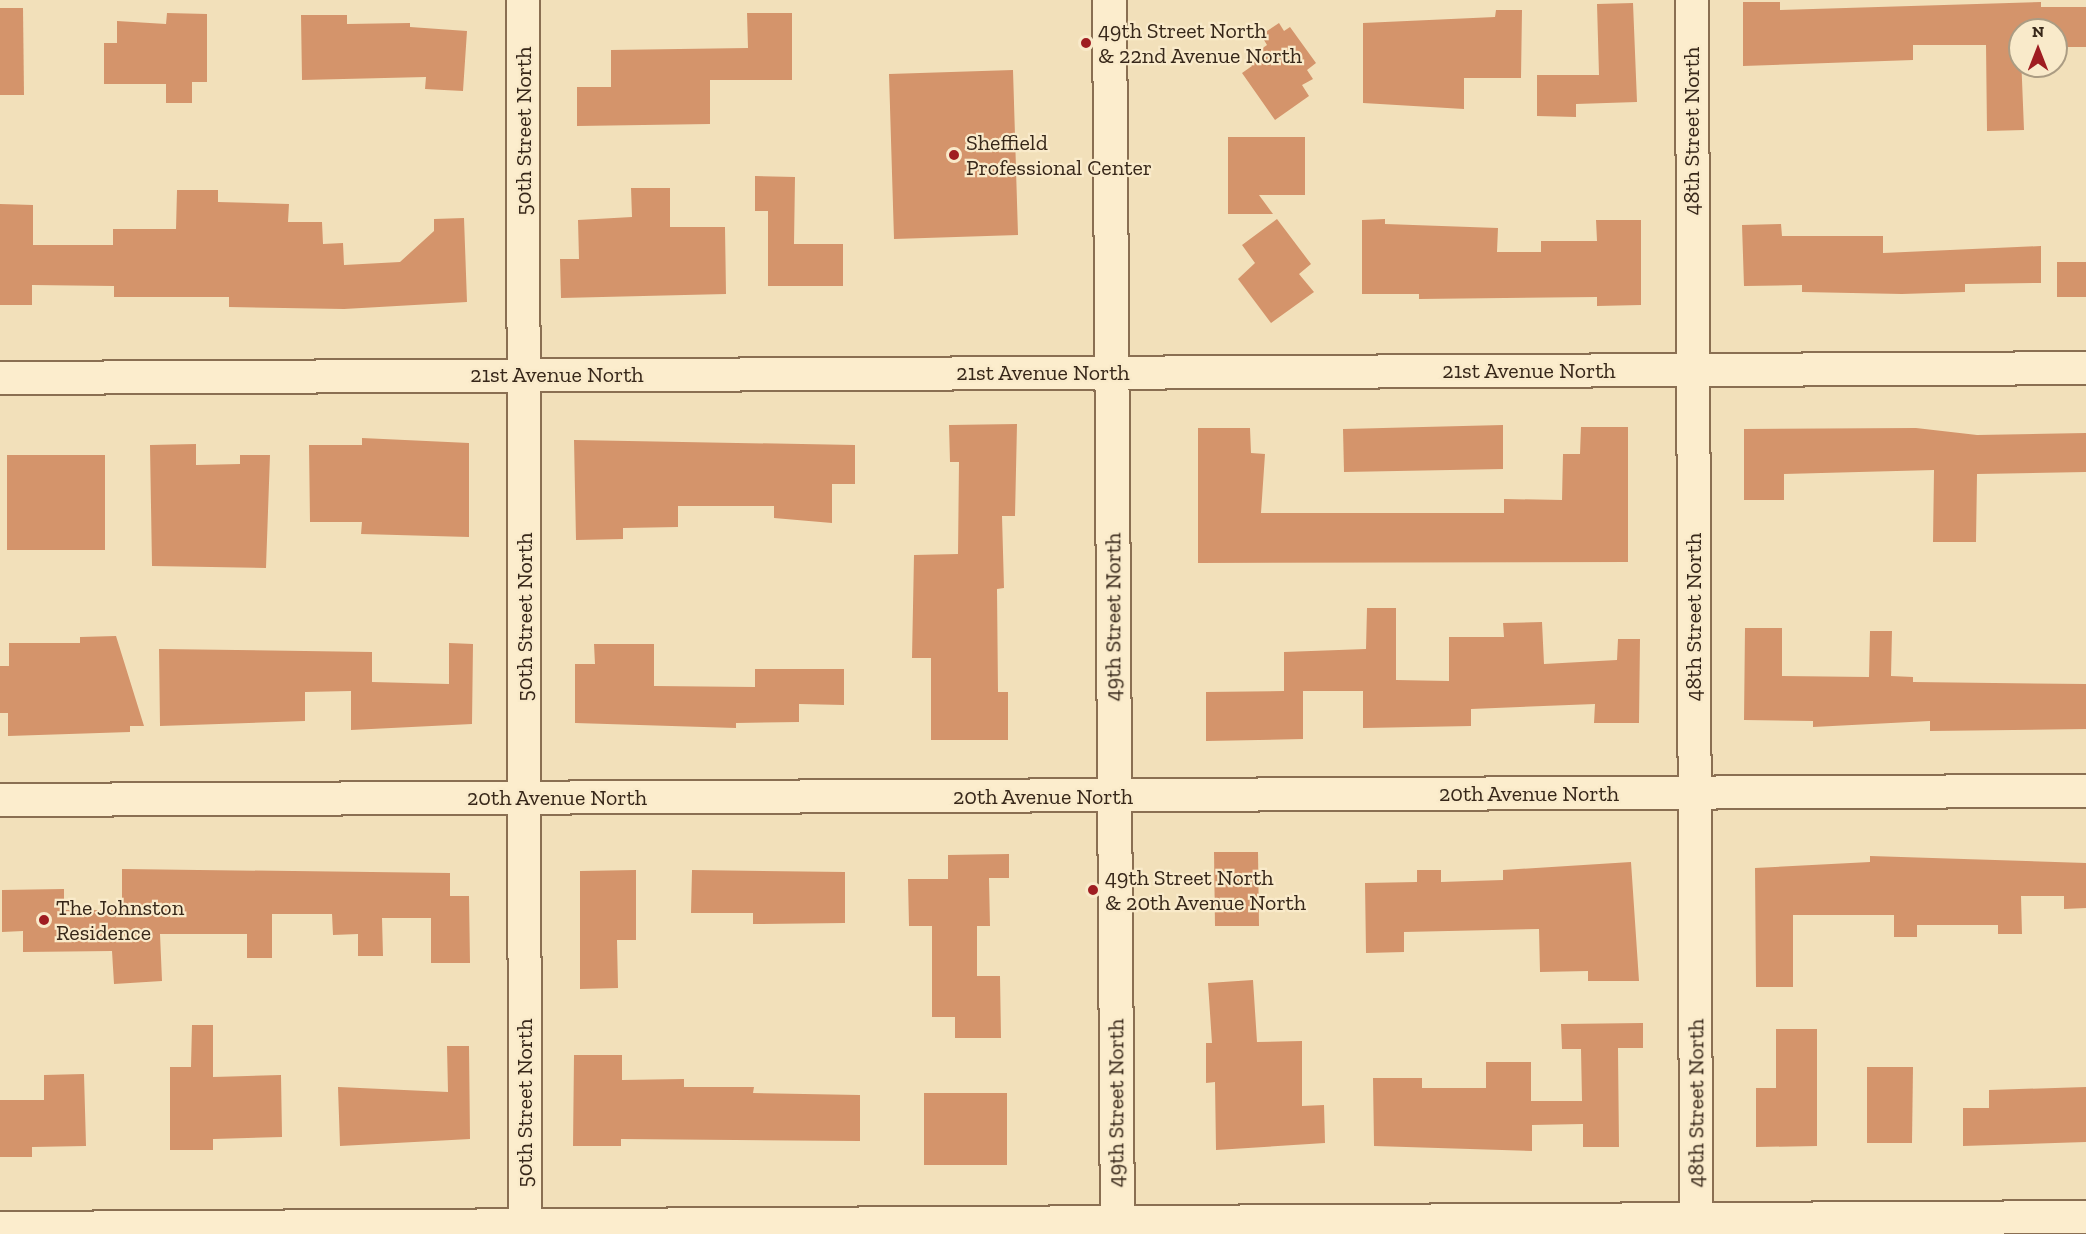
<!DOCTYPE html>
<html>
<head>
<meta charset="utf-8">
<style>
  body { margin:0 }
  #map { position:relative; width:2086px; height:1234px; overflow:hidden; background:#f2e0ba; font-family:"Zilla Slab",serif }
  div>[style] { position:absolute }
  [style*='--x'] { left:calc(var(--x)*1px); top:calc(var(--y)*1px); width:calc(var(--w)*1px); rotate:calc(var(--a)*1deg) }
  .building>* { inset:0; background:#d4946b }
  .roads { filter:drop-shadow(2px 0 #8a6f52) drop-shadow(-2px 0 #8a6f52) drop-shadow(0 2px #8a6f52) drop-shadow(0 -2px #8a6f52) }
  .street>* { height:32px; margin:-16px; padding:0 16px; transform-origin:16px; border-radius:16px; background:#fcedcd }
  .secondary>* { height:33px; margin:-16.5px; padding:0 16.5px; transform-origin:16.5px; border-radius:16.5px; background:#fcedcd }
  .dots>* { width:16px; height:16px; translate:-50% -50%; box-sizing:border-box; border:3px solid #f9eaca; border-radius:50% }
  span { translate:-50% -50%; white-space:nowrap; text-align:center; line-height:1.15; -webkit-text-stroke:4.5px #f9eaca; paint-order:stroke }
  .poi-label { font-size:22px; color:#372719 }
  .left { translate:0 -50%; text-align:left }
  .street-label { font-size:22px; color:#372719 }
  .north { position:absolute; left:2008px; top:18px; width:60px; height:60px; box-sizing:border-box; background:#f9eaca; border:2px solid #ab9c83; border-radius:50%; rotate:0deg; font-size:16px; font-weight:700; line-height:24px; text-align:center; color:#372719 }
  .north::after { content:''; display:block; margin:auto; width:21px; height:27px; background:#9f1d21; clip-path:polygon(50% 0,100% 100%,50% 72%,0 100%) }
</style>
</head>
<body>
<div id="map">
  <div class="building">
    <div style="clip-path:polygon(1743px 2px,1780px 2px,1780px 10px,2041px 2px,2041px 7px,2086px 7px,2086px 47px,2056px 47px,2056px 30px,2020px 30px,2024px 130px,1987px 131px,1986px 45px,1913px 45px,1913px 60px,1743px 66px)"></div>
    <div style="clip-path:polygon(1633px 3px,1637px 102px,1576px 104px,1576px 117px,1537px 116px,1537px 75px,1599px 75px,1597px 4px)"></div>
    <div style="clip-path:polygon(0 8px,23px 8px,24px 95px,0 95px)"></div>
    <div style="clip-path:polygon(1496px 10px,1522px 10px,1521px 78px,1464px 78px,1464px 109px,1363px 103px,1363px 23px,1495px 17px)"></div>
    <div style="clip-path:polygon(167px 13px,207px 14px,207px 82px,192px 82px,192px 103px,166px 103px,166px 84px,104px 84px,104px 43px,117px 43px,117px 21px,166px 24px)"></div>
    <div style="clip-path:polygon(747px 13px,792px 13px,792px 80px,710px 80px,710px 124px,577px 126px,577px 87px,611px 87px,611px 50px,748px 48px)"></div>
    <div style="clip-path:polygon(301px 15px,347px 15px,347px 24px,410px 23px,410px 27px,467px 31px,463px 91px,425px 89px,426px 77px,302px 80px)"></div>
    <div style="clip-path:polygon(1279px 23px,1284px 31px,1290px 27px,1316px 63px,1307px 70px,1313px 79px,1302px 85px,1309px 96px,1275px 120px,1242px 73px,1252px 66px,1247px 59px,1267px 45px,1261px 35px)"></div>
    <div style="clip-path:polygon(1013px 70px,1018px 235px,894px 239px,889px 74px)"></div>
    <div style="clip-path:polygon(1228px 137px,1305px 137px,1305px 195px,1259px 195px,1273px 214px,1228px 214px)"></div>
    <div style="clip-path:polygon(755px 176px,795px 177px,794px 244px,843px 244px,843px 286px,768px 286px,768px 211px,755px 211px)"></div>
    <div style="clip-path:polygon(631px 188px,670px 188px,670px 227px,725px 227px,726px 294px,561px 298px,560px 259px,579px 259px,578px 220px,632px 217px)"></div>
    <div style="clip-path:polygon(177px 190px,218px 190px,218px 202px,289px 204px,288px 222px,322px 222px,323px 244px,343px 243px,344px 265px,400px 262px,434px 231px,434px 219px,464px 218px,467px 302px,344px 309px,229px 307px,229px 297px,114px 297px,114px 286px,32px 285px,32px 305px,0 305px,0 204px,33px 205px,33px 245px,113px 245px,113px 229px,176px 229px)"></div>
    <div style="clip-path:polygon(1277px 219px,1311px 264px,1299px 274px,1314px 292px,1271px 323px,1238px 279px,1255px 263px,1242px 245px)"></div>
    <div style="clip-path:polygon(1385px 219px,1385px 224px,1498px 228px,1497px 252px,1541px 252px,1541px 241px,1597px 241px,1596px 220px,1641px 220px,1641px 305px,1597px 306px,1597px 297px,1419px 299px,1419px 294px,1362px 294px,1362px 220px)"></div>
    <div style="clip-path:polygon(1781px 224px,1782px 236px,1883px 236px,1883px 253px,2041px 246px,2041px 283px,1965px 284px,1965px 292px,1902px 294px,1802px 292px,1802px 285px,1744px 286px,1742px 225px)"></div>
    <div style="clip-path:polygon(2057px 262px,2086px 262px,2086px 297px,2057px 297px)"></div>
    <div style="clip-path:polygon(1017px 424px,1015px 516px,1002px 516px,1004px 588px,997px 589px,998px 692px,1008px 692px,1008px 740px,931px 740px,931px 658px,912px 658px,914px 555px,958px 554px,959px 462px,950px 462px,949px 425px)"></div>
    <div style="clip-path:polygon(1503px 425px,1503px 469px,1344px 472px,1343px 429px)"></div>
    <div style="clip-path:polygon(1581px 427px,1628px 427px,1628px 562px,1198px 563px,1198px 428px,1250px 428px,1251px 453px,1265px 454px,1261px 513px,1504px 513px,1504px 499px,1562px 500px,1563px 454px,1580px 454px)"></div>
    <div style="clip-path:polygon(1916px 428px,1977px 435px,2086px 433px,2086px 472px,1977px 474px,1976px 542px,1933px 542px,1934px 470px,1784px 474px,1784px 500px,1744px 500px,1744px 429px)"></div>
    <div style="clip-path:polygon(362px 438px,469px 443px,469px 537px,361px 534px,362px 522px,310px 522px,309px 445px,362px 445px)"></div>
    <div style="clip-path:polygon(574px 440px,855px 445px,855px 484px,832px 484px,832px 523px,774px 518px,774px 506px,678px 506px,678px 527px,623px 528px,623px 539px,576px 540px)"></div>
    <div style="clip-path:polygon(196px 444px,196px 465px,240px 464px,240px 455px,270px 455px,266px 568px,152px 566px,150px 445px)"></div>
    <div style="clip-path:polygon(7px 455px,105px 455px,105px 550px,7px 550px)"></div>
    <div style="clip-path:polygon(1367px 608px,1396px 608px,1396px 680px,1449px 681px,1449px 637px,1504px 637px,1503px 623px,1542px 622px,1544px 664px,1617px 660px,1618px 639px,1640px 639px,1639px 723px,1594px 723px,1595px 704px,1471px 709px,1471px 726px,1363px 728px,1363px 691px,1303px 691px,1303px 739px,1206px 741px,1206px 692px,1284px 691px,1284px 652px,1366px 649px)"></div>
    <div style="clip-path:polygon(1745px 628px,1782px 628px,1782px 676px,1869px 677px,1870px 631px,1892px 631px,1891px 676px,1913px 677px,1913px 682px,2086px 684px,2086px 729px,1930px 731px,1930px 721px,1813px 727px,1813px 721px,1744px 720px)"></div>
    <div style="clip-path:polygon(116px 636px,144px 726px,130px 726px,130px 732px,8px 736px,8px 713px,0 713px,0 666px,9px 666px,9px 643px,80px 643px,80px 637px)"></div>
    <div style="clip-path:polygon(449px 643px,473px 644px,472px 724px,351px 730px,351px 691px,305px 692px,305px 721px,160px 726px,159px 649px,372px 652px,372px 682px,449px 684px)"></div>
    <div style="clip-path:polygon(594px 644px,654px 644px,654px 686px,755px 687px,755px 669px,844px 669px,844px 705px,799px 704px,799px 722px,736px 723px,736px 728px,575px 723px,575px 664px,595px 664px)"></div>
    <div style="clip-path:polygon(1214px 852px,1258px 852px,1259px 926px,1215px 926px)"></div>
    <div style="clip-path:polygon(1009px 854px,1009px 878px,989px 878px,990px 926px,977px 926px,977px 976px,1000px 976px,1001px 1038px,955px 1038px,955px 1017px,932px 1017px,932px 926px,909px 926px,908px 879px,948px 879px,948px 855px)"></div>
    <div style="clip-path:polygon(1870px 856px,2086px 863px,2086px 908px,2064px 909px,2064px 896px,2021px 896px,2022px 934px,1998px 934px,1998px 925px,1917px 925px,1917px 937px,1894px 937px,1894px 915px,1793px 915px,1793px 987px,1756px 987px,1755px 868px,1870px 862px)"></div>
    <div style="clip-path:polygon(1631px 862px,1639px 981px,1588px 981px,1588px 971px,1540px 972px,1539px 929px,1404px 932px,1404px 952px,1366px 953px,1365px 883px,1417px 882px,1417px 870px,1441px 870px,1441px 882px,1503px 880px,1503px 870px)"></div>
    <div style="clip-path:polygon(122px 869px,450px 873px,450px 896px,469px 896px,470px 963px,431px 963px,431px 918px,382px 918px,383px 956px,358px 956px,358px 934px,333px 935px,332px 914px,272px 914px,272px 958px,247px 958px,247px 934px,160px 934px,162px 981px,114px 984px,112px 951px,23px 952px,23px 931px,2px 932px,2px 890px,64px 889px,64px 910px,122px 910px)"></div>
    <div style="clip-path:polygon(636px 870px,636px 940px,617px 940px,618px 988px,580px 989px,580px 871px)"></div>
    <div style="clip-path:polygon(692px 870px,845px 872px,845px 923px,753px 924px,753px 913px,691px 913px)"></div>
    <div style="clip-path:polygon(1253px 980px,1257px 1042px,1302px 1041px,1302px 1106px,1324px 1105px,1325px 1143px,1216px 1150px,1215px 1082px,1206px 1083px,1206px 1043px,1212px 1043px,1208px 983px)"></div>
    <div style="clip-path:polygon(1643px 1023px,1643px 1048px,1618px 1048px,1619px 1147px,1583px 1147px,1583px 1124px,1532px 1125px,1532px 1151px,1374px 1146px,1373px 1078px,1422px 1078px,1422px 1088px,1486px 1088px,1486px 1062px,1531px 1062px,1531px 1101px,1582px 1101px,1581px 1049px,1562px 1049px,1561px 1024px)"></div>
    <div style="clip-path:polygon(192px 1025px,213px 1025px,213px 1077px,281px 1075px,282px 1137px,213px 1139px,213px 1150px,170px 1150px,170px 1067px,191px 1067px)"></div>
    <div style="clip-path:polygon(1776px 1029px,1817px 1029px,1817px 1146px,1756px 1147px,1756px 1088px,1776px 1088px)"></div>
    <div style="clip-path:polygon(447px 1046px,469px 1046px,470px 1139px,340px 1146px,338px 1087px,448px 1092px)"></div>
    <div style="clip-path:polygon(574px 1055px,622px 1055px,622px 1080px,684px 1079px,684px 1087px,754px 1087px,753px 1093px,860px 1095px,860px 1141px,621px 1139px,621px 1146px,573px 1146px)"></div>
    <div style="clip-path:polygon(1867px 1067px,1913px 1067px,1912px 1143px,1867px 1143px)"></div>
    <div style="clip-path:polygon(84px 1074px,86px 1146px,32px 1147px,32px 1157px,0 1157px,0 1100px,44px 1100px,44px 1075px)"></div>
    <div style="clip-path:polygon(2086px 1087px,2086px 1142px,1963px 1146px,1963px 1108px,1989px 1108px,1989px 1090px)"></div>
    <div style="clip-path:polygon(924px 1093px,1007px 1093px,1007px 1165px,924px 1165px)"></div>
  </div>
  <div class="roads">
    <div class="street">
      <div style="--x:523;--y:0;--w:1234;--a:89.91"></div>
      <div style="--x:1692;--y:0;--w:1234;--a:89.81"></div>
      <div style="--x:0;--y:378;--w:2086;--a:-0.27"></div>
      <div style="--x:0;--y:800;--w:2086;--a:-0.25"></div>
      <div style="--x:0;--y:1228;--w:2086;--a:-0.3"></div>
    </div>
    <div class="secondary">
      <div style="--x:1109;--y:0;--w:1234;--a:89.63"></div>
    </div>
  </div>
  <div class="dots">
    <div style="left:1086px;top:43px;background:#9f1d21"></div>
    <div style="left:954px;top:155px;background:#9f1d21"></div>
    <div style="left:1093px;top:890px;background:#9f1d21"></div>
    <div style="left:44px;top:920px;background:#9f1d21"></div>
  </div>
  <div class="poi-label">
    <span class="left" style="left:1098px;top:43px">49th Street North<br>&amp; 22nd Avenue North</span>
    <span class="left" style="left:966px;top:155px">Sheffield<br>Professional Center</span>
    <span class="left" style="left:1105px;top:890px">49th Street North<br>&amp; 20th Avenue North</span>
    <span class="left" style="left:56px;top:920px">The Johnston<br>Residence</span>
  </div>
  <div class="street-label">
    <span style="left:524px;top:131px;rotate:-90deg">50th Street North</span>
    <span style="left:1692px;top:131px;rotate:-90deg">48th Street North</span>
    <span style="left:1529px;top:371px">21st Avenue North</span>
    <span style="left:1043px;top:373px">21st Avenue North</span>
    <span style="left:557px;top:375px">21st Avenue North</span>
    <span style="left:525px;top:617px;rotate:-90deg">50th Street North</span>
    <span style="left:1113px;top:617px;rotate:-90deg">49th Street North</span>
    <span style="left:1694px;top:617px;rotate:-90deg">48th Street North</span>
    <span style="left:1529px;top:794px">20th Avenue North</span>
    <span style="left:1043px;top:797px">20th Avenue North</span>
    <span style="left:557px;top:798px">20th Avenue North</span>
    <span style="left:525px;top:1103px;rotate:-90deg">50th Street North</span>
    <span style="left:1116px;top:1103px;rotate:-90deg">49th Street North</span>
    <span style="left:1696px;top:1103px;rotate:-90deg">48th Street North</span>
  </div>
  <div class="north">N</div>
</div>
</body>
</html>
